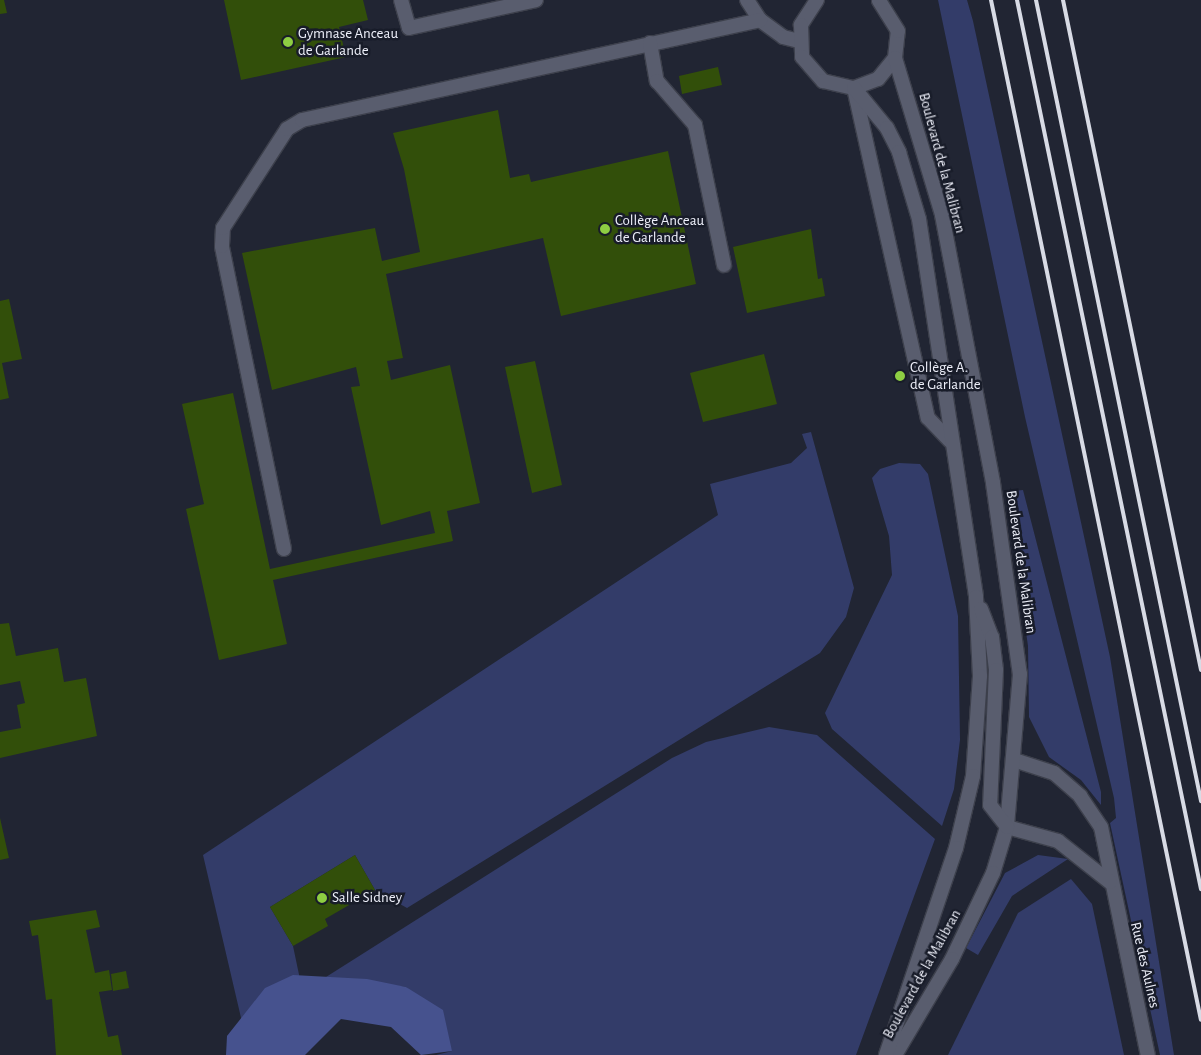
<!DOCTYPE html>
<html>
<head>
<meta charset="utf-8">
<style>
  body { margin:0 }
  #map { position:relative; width:1201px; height:1055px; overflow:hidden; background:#212533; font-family:"Alegreya Sans",sans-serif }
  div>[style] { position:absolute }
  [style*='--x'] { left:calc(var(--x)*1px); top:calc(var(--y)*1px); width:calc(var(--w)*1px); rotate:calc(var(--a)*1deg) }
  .green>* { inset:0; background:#333c69 }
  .forest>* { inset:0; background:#46528e }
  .building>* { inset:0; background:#324f0a }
  .roads { filter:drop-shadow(1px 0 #3d404c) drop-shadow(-1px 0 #3d404c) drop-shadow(0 1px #3d404c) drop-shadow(0 -1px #3d404c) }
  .service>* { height:14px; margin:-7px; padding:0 7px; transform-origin:7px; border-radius:7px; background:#595d6e }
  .pedestrian>* { height:14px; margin:-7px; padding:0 7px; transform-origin:7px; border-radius:7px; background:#595d6e }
  .minor>* { height:14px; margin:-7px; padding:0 7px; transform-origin:7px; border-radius:7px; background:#595d6e }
  .secondary>* { height:14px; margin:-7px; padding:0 7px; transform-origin:7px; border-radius:7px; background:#595d6e }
  .rail>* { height:4px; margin:-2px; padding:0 2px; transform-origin:2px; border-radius:2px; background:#d8dbe5 }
  .dots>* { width:14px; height:14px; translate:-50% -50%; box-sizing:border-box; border:2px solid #181c29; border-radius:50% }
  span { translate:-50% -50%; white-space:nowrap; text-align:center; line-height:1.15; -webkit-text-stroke:5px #181c29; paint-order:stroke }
  .poi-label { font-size:15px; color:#edeff9 }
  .left { translate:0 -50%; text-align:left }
  .street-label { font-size:15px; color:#edeff9 }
</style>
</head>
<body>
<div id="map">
  <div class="green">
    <div style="clip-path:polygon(938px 0,967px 0,973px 21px,1110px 657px,1174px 1055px,1160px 1055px,1110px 823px,1116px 818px,1114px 798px,1025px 417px)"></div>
    <div style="clip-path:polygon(811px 432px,854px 588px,846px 617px,820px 653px,407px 908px,375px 890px,355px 855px,270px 907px,293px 946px,301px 984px,242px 1022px,203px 855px,718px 515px,710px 484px,791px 463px,807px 448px,802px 434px)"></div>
    <div style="clip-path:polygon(899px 463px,920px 464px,928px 474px,958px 616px,960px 740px,954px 789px,942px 826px,832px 729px,825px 713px,892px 575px,889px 536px,872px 478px,880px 469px)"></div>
    <div style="clip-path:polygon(1023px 490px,1101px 792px,1101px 805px,1081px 780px,1049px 757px,1029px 717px,1028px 646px,1006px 492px)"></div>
    <div style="clip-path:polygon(769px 727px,817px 735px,935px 839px,856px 1055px,436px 1055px,452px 1051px,406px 987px,326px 977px,672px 758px,706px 742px)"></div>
    <div style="clip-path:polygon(1038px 855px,1068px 859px,1012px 896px,978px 955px,966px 948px,1005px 873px)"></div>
    <div style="clip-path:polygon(1071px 879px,1092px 904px,1124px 1055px,948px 1055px,1018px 913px)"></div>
  </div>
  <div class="forest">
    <div style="clip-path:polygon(293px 975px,367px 979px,406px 987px,443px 1010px,452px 1051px,421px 1055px,391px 1027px,341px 1019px,305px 1055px,226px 1055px,227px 1036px,265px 988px)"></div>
  </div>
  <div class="building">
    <div style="clip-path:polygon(0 0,4px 0,7px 13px,0 14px)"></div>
    <div style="clip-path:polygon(224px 0,363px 0,368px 20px,339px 27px,346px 57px,241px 80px)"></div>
    <div style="clip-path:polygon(718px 67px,722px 85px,682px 94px,679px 76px)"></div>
    <div style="clip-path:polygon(498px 110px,510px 178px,529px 174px,531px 182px,668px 151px,696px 284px,561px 316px,543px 238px,386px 274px,403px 358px,387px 361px,391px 380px,450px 365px,480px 503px,447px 511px,453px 541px,273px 580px,287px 644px,219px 660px,186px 509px,204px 504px,182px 404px,233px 393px,270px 569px,435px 533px,430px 511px,381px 525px,351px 387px,360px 386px,356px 367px,272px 390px,242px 253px,375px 228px,382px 261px,420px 252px,404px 169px,393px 133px)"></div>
    <div style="clip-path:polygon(811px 229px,818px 279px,822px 278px,825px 296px,747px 313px,733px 247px)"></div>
    <div style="clip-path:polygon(9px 299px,22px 359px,2px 363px,9px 398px,0 400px,0 301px)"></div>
    <div style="clip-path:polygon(764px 354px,777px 404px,703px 422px,690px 373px)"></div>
    <div style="clip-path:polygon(535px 361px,562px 485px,532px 493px,505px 367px)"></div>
    <div style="clip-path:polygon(9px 623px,16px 656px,58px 648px,64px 682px,86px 678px,97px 736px,0 758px,0 732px,21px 728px,17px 705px,25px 703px,20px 681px,0 685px,0 624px)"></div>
    <div style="clip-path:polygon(0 818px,9px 858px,0 860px)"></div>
    <div style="clip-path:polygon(355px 855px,375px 890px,325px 919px,328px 926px,293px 946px,270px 907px)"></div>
    <div style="clip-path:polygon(96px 910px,100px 927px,86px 930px,95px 973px,109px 970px,112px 990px,99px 992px,108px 1037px,118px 1035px,122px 1055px,56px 1055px,52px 999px,46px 1000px,38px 935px,32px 936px,29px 921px)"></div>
    <div style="clip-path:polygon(126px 971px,129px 988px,113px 991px,111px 974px)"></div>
  </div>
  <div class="roads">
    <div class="service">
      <div style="--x:401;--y:0;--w:29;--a:74"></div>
      <div style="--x:409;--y:28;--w:130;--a:-12.4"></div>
      <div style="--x:747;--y:0;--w:24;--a:57"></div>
      <div style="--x:760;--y:20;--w:29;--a:36"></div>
      <div style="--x:783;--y:37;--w:16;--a:14"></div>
      <div style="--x:854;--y:88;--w:338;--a:77.4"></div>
      <div style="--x:928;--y:418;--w:32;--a:46"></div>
      <div style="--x:284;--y:549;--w:309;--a:-101.6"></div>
      <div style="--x:222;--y:246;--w:18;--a:-87"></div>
      <div style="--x:223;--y:228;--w:118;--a:-57.1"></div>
      <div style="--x:287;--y:129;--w:17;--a:-31"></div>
      <div style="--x:302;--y:120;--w:469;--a:-12.3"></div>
    </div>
    <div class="pedestrian">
      <div style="--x:650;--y:43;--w:39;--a:80"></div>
      <div style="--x:657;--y:81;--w:58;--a:49.2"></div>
      <div style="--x:695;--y:125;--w:143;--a:78.3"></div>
    </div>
    <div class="minor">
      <div style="--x:1014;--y:760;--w:42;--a:18"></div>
      <div style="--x:1054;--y:773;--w:35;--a:41"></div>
      <div style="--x:1080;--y:796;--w:37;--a:56"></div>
      <div style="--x:1101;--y:827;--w:233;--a:78.4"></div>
      <div style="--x:1007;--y:827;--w:53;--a:15.4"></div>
      <div style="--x:1058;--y:841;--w:66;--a:38.3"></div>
    </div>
    <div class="secondary">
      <div style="--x:817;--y:0;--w:30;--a:123"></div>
      <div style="--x:801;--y:25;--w:32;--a:88"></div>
      <div style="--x:802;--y:57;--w:32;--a:49"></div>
      <div style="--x:823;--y:81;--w:32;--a:13"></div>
      <div style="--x:854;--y:88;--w:26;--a:-21"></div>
      <div style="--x:878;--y:79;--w:27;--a:-51"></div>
      <div style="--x:895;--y:58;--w:27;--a:-84"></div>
      <div style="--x:898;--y:31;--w:36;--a:-122"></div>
      <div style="--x:895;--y:58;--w:164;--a:73.3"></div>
      <div style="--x:942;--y:215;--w:273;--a:79.2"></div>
      <div style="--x:993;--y:483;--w:193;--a:82"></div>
      <div style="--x:1020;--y:674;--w:154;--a:94.9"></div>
      <div style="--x:1007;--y:827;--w:48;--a:106.9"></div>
      <div style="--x:993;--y:873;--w:95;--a:115.5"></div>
      <div style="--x:952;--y:959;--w:112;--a:120.7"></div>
      <div style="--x:854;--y:88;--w:52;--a:50.5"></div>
      <div style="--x:887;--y:128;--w:27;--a:63"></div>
      <div style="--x:899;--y:152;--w:70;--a:73.4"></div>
      <div style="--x:919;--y:219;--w:382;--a:81.4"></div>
      <div style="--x:976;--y:597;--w:79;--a:87.1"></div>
      <div style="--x:980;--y:676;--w:100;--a:94"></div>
      <div style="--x:973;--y:776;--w:74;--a:103.3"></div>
      <div style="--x:956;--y:848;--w:219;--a:108.7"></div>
      <div style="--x:981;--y:609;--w:30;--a:69"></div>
      <div style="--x:992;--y:637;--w:33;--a:83"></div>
      <div style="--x:996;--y:670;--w:135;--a:92.5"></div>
      <div style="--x:990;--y:805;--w:28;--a:52"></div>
    </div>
  </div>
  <div class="rail">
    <div style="--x:991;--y:0;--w:1041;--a:78.37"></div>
    <div style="--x:1017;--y:0;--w:908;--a:78.31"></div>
    <div style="--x:1036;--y:0;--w:818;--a:78.36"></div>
    <div style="--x:1063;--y:0;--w:684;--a:78.36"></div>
  </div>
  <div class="dots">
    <div style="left:288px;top:42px;background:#8ece43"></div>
    <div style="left:605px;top:229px;background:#8ece43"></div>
    <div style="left:900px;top:376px;background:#8ece43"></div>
    <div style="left:322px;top:898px;background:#8ece43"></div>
  </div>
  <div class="poi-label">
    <span class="left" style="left:298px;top:42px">Gymnase Anceau<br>de Garlande</span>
    <span class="left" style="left:615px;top:229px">Collège Anceau<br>de Garlande</span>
    <span class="left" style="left:910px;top:376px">Collège A.<br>de Garlande</span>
    <span class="left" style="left:332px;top:898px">Salle Sidney</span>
  </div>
  <div class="street-label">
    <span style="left:942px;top:163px;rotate:75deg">Boulevard de la Malibran</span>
    <span style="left:1021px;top:562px;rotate:82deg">Boulevard de la Malibran</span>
    <span style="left:1145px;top:965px;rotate:77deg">Rue des Aulnes</span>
    <span style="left:922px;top:974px;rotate:-61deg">Boulevard de la Malibran</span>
  </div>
</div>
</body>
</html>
